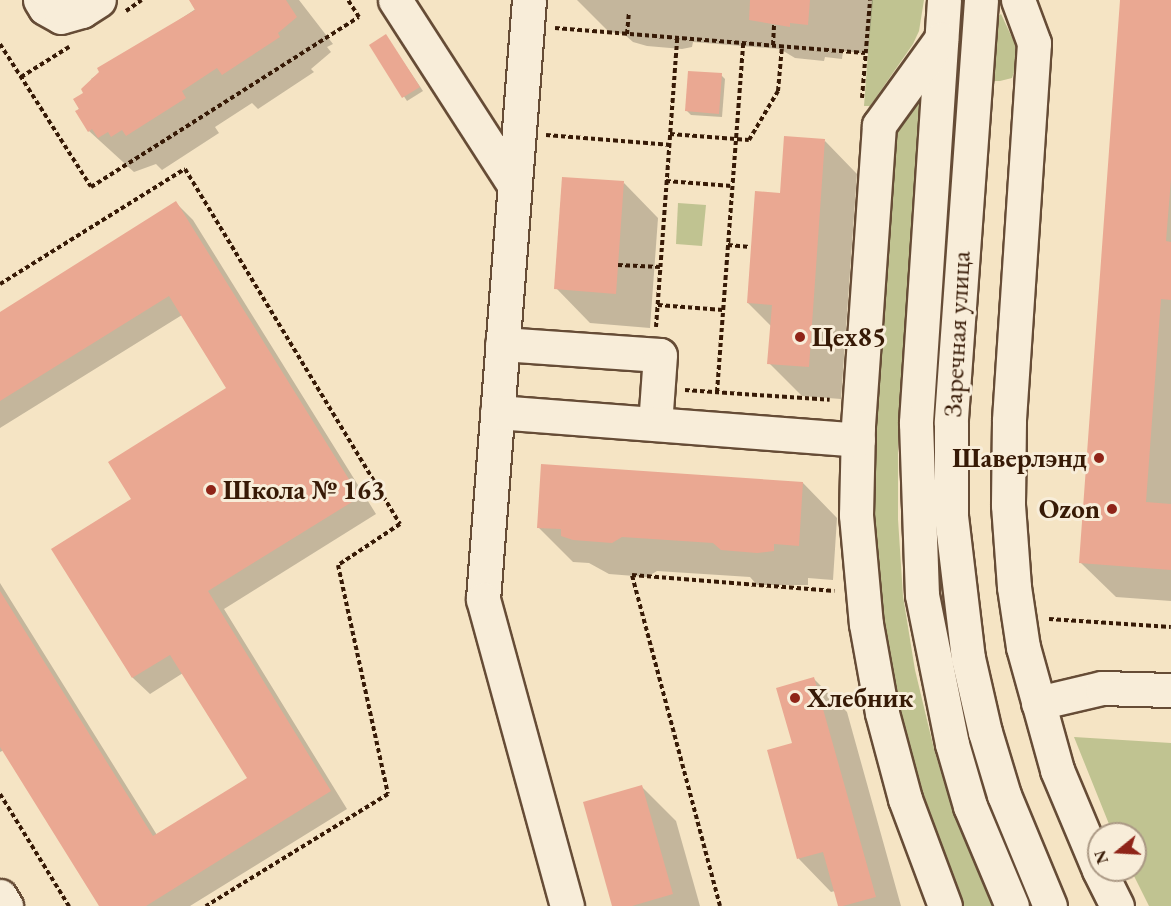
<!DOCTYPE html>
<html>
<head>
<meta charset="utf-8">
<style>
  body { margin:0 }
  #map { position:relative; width:1171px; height:906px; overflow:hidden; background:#f5e4c4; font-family:"EB Garamond",serif }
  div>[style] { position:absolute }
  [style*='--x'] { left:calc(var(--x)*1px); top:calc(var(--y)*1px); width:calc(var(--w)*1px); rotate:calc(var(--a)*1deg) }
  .green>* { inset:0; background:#c0c391 }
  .shadow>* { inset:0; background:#0003 }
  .building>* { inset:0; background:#eaa892 }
  .path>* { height:4px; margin-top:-2px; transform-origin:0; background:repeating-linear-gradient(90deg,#371a06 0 4.5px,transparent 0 7.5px) }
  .roads { filter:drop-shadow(2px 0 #664c36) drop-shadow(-2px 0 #664c36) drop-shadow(0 2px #664c36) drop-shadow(0 -2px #664c36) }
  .minor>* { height:33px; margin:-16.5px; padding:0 16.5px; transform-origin:16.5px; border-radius:16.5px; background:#f8edd9 }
  .dots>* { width:16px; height:16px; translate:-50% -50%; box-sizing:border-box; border:3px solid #f8edd9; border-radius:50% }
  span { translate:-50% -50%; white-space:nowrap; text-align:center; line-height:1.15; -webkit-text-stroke:6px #f8edd9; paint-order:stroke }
  .street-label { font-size:27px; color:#371a06 }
  .poi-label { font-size:27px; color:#371a06; font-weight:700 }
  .left { translate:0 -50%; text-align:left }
  .right { translate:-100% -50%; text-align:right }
  .north { position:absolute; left:1087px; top:822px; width:60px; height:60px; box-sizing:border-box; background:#f8edd9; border:2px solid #ab9985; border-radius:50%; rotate:252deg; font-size:16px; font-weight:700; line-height:24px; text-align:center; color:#371a06 }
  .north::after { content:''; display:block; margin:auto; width:21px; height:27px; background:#8f2418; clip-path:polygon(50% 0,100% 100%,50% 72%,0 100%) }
</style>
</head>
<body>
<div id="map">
  <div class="green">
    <div style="clip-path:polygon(872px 0,924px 0,919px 31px,913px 44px,870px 106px,864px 106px)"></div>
    <div style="clip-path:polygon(1001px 14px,1016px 46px,1018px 60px,1012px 78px,1000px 81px,993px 81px,997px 17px)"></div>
    <div style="clip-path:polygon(917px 97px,921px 100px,898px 422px,898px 519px,903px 596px,915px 670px,934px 749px,953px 812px,992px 906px,960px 906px,926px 819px,887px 676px,868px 523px,888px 154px,897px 124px)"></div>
    <div style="clip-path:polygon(678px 203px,706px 205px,702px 246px,676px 244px)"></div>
    <div style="clip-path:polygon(1074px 737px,1171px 743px,1171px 906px,1149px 906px,1131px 870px,1135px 870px,1135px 834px,1113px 834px)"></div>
  </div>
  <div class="shadow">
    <div style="clip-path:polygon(209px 0,299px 0,333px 44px,327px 47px,331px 52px,311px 69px,314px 72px,258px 109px,252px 103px,215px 127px,219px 133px,162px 170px,156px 164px,134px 172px,89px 131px,77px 112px,93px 82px,91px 79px)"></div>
    <div style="clip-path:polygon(577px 0,873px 0,868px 54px,843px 51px,842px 59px,825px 57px,824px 61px,795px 58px,780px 49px,693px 42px,692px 47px,682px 49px,647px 46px,633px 42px,624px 34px,609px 32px)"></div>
    <div style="clip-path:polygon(1122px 0,1171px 0,1171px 601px,1116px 597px,1081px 563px)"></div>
    <div style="clip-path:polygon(386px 36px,423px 91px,407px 101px,371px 46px)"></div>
    <div style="clip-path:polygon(721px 75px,725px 79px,722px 117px,691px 115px,687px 111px)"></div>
    <div style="clip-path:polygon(825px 141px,857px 174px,841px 399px,802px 396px,769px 363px,771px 326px,748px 303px,782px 195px)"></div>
    <div style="clip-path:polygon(624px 183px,658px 218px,650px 328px,590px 323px,556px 288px)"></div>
    <div style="clip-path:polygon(176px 203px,193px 220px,376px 514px,224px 609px,347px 809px,190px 906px,100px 906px,4px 750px,0 752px,0 583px,157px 835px,249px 778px,183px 673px,150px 694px,133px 678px,133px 500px,228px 389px,182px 315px,0 428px,0 313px)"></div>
    <div style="clip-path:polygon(803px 483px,837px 518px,833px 580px,808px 578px,808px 585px,757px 585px,750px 577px,657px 571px,647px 577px,609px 574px,589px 563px,573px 562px,538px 527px)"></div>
    <div style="clip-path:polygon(814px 679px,847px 712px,901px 906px,839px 906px,835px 891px,831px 892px,799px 859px,768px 751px,793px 744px)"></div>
    <div style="clip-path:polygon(642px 787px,676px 821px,700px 906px,613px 906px)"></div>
  </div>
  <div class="building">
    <div style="clip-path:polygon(189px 0,286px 0,297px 17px,278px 33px,280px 37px,222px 75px,217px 68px,182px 91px,186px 98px,126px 136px,122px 130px,111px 137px,108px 132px,98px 138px,92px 129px,88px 132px,75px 111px,79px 109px,73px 99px,83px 93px,81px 89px,99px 72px,97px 68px,195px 10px)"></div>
    <div style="clip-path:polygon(750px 0,810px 0,808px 25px,790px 23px,790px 27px,749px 20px)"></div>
    <div style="clip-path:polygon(1120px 0,1171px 0,1171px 179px,1166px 241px,1171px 242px,1171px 300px,1161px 299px,1146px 502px,1171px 504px,1171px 570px,1079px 563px)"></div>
    <div style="clip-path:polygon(386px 34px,420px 87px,402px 98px,369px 45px)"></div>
    <div style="clip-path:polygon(688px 71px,722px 73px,719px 114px,685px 111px)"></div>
    <div style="clip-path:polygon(784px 136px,825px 139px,809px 367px,767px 364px,772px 305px,747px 303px,755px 191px,780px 193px)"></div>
    <div style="clip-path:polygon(562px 177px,624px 181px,616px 294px,554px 289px)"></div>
    <div style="clip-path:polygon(176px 201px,360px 497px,208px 591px,331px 791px,146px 906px,99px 906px,0 747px,0 591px,153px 836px,247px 778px,170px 655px,132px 678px,51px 549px,131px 499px,108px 462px,226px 388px,169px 296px,0 401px,0 312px)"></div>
    <div style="clip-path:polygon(541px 464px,803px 482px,799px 546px,774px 544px,774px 551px,757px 553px,721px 550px,713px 543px,622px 537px,612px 543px,573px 540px,561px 536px,561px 529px,537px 528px)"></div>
    <div style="clip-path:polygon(814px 677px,876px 897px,843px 906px,838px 906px,823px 852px,797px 859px,767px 750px,792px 743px,776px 688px)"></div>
    <div style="clip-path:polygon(642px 785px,673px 894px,632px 906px,612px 906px,583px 802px)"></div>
  </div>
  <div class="path">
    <div style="--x:126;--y:11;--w:19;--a:-35"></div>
    <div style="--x:555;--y:28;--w:311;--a:4.6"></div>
    <div style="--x:627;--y:34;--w:21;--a:-85"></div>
    <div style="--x:0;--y:44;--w:169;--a:57.5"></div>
    <div style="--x:91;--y:187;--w:317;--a:-32.4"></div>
    <div style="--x:359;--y:17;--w:20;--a:-123"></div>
    <div style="--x:773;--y:45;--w:20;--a:-87"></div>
    <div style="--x:21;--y:77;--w:57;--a:-32"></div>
    <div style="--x:862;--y:98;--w:98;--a:-85.3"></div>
    <div style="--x:670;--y:134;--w:79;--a:4.3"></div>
    <div style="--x:749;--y:140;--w:57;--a:-59.4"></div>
    <div style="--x:778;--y:91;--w:45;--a:-84.9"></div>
    <div style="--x:546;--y:135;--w:123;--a:4.6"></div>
    <div style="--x:666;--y:181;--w:66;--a:4.3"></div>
    <div style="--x:728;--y:245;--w:22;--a:5"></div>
    <div style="--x:618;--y:265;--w:42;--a:2.7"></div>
    <div style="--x:0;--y:284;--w:218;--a:-31.9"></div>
    <div style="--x:185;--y:169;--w:415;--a:58.8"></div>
    <div style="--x:400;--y:524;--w:74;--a:146.5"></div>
    <div style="--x:338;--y:565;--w:234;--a:77.7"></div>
    <div style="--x:388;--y:794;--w:214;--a:148.4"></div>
    <div style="--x:658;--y:305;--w:65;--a:4.4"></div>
    <div style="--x:656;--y:327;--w:290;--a:-85.8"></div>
    <div style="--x:685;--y:390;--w:145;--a:3.9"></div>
    <div style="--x:717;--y:392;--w:350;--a:-85.7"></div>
    <div style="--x:1049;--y:619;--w:122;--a:3.8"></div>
    <div style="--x:0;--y:794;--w:132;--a:58.4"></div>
    <div style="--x:720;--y:906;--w:342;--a:-104.9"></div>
    <div style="--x:632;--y:575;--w:203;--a:4.5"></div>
  </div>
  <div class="roads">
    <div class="minor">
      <div style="--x:40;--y:0;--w:9;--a:58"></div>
      <div style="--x:45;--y:8;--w:18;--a:29"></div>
      <div style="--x:61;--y:17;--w:22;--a:-16"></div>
      <div style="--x:82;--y:11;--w:20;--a:-33"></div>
      <div style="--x:395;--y:0;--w:220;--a:57.2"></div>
      <div style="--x:529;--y:0;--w:601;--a:94.39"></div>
      <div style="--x:483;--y:599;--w:318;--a:74.7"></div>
      <div style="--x:944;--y:0;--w:424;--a:93.8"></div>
      <div style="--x:916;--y:423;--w:172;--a:88"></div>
      <div style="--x:922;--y:595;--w:152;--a:78.6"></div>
      <div style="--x:952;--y:744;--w:65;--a:73.8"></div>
      <div style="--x:970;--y:806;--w:108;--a:67.2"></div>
      <div style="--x:981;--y:0;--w:424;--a:94.1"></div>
      <div style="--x:951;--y:423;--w:93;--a:90"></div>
      <div style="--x:951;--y:516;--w:143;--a:83.2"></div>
      <div style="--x:968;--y:658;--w:76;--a:77.1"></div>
      <div style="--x:985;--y:732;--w:66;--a:73.2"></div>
      <div style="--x:1004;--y:795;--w:120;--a:67.5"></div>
      <div style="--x:1018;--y:0;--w:46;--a:69.6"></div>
      <div style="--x:1034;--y:43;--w:379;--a:93.8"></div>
      <div style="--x:1009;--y:421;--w:84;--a:90.7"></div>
      <div style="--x:1008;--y:505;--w:82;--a:85.8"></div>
      <div style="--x:1014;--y:587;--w:61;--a:81.5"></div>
      <div style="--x:1023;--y:647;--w:128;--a:74.5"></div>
      <div style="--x:1057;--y:770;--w:108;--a:67.2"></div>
      <div style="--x:941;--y:39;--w:106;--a:125.8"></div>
      <div style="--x:879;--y:125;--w:303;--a:94"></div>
      <div style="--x:858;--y:427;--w:88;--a:91.3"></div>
      <div style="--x:856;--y:515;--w:109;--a:84.8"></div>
      <div style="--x:866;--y:624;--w:90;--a:79.8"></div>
      <div style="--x:882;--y:713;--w:89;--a:75"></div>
      <div style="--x:905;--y:799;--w:114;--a:69.5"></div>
      <div style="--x:502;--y:344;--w:158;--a:4"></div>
      <div style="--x:660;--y:355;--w:69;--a:94.1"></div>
      <div style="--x:497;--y:412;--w:362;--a:4.4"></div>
      <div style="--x:1038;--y:703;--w:66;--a:-13.2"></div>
      <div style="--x:1102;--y:688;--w:69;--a:1.7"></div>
      <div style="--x:1099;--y:870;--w:40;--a:63.4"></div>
      <div style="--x:0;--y:896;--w:12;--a:59"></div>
    </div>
  </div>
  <div class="dots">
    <div style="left:800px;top:337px;background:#8f2418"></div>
    <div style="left:1099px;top:458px;background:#8f2418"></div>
    <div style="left:211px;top:490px;background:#8f2418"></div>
    <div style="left:1112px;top:509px;background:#8f2418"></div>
    <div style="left:795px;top:698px;background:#8f2418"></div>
  </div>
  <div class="street-label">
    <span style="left:956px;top:334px;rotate:-87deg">Заречная улица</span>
  </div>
  <div class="poi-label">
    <span class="left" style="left:812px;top:337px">Цех85</span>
    <span class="right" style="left:1087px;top:458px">Шаверлэнд</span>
    <span class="left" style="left:223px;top:490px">Школа № 163</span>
    <span class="right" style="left:1100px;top:509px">Ozon</span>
    <span class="left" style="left:807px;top:698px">Хлебник</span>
  </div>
  <div class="north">N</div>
</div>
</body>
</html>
